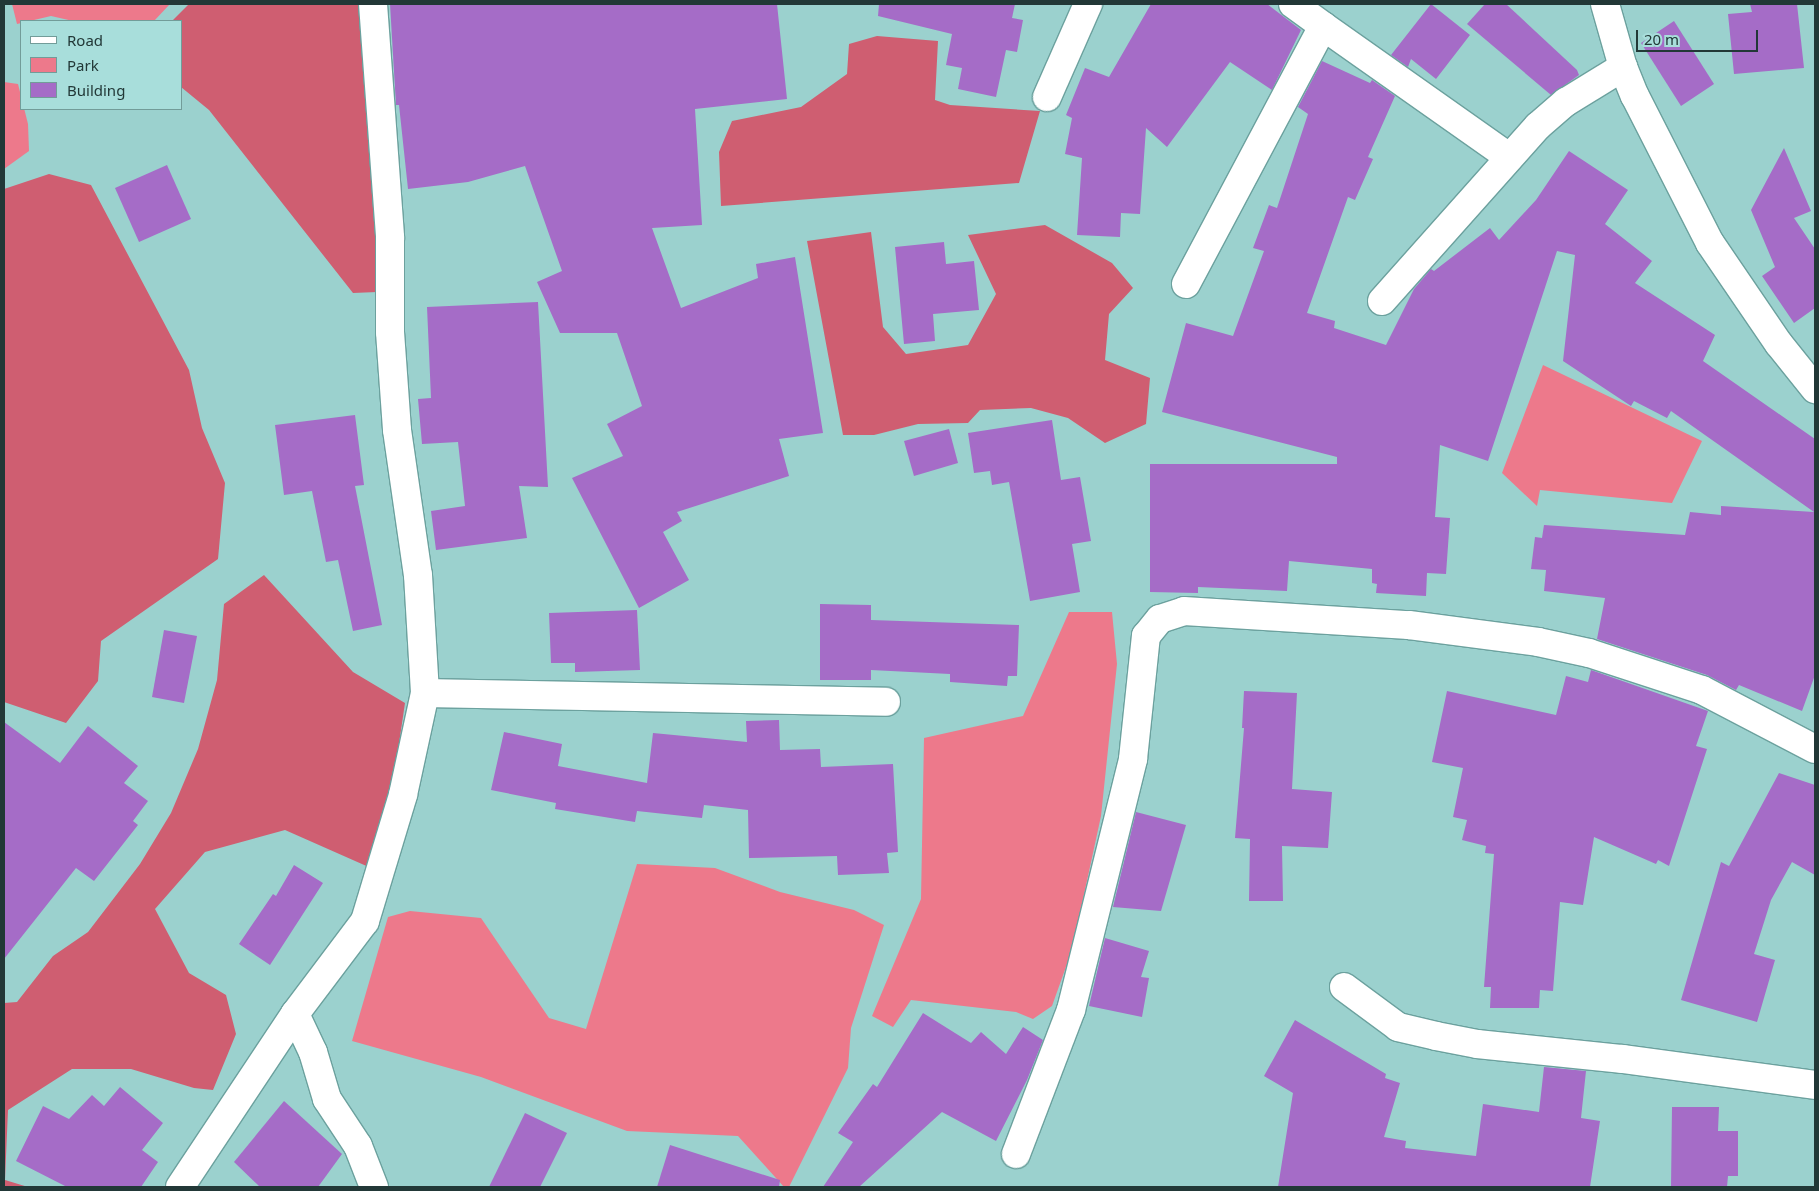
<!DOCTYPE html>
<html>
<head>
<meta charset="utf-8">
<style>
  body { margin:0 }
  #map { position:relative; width:1819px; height:1191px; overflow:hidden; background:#9bd1ce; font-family:"Noto Sans",sans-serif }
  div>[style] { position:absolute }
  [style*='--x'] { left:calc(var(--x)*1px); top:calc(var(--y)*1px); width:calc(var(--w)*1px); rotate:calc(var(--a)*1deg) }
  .green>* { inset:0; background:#ed798b }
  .forest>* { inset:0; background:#cf5e71 }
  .building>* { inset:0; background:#a56cc7 }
  .roads { filter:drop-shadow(1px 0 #6ca19e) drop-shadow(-1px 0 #6ca19e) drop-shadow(0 1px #6ca19e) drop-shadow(0 -1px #6ca19e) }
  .street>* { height:28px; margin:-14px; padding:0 14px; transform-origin:14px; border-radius:14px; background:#fff }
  span { translate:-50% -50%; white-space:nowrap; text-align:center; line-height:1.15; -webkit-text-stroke:5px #a8dedb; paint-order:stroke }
  .frame { position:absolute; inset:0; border:5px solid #223837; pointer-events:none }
  .legend { position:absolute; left:20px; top:20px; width:162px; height:90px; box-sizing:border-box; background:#a8dedb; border:1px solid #729c99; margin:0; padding:6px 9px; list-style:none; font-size:15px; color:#223837 }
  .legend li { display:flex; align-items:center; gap:10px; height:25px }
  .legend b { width:25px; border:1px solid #729c99 }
  .scale { position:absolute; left:1636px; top:30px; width:122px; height:22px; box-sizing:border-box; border:2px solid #223837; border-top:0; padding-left:6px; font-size:15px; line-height:18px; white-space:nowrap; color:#223837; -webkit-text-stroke:4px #a8dedb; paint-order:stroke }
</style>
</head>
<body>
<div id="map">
  <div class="green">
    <div style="clip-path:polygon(12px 4px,170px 4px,154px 21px,73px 21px,51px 16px,17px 24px)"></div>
    <div style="clip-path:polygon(4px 82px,18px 84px,28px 124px,29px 151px,4px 169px)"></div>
    <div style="clip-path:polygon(1543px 365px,1702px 441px,1672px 503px,1540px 490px,1537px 506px,1502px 473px)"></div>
    <div style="clip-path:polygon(1069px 612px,1112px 612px,1117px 664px,1101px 816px,1072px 950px,1052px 1006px,1033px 1019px,1016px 1012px,911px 1000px,893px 1027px,872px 1016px,921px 899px,924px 738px,1023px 716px)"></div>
    <div style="clip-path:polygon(637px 864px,715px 868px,780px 892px,854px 910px,884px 925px,851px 1028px,848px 1068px,789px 1187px,784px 1187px,738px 1136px,627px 1131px,481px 1077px,352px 1041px,388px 917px,410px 911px,481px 918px,549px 1018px,586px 1029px)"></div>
  </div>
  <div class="forest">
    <div style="clip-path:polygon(189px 4px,371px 4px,377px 292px,353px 293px,209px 110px,181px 87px,181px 21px,172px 21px)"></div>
    <div style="clip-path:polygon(877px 36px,938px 41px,935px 100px,950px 105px,1040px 111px,1019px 183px,721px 206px,719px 152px,732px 121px,801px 107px,847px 74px,849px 44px)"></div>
    <div style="clip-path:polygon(49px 174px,91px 185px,189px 370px,202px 428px,225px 483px,218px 559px,101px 641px,98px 681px,66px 723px,4px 702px,4px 189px)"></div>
    <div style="clip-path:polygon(1045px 225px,1112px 263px,1133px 288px,1109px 314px,1105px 360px,1150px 378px,1146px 424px,1105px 443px,1068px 418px,1031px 408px,980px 410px,968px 423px,918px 424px,874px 435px,843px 435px,807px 241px,871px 232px,883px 327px,906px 354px,968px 345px,996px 294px,968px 235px)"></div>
    <div style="clip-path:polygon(264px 575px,353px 672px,405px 703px,380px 872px,285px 830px,205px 852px,155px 909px,189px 973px,226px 995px,236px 1034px,213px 1090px,194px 1088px,131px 1069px,72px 1069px,8px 1110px,5px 1180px,28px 1187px,4px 1187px,4px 1003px,17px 1002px,53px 956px,88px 932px,140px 864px,171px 813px,198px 749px,217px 680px,224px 604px)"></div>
  </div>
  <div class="building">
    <div style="clip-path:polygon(390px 4px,777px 4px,787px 99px,695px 109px,702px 225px,652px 228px,681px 308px,758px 278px,756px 264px,795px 257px,823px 433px,779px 439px,789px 476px,677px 512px,682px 521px,663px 532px,689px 580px,639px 608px,572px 478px,623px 456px,607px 424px,642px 406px,617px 333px,560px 333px,537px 282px,562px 271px,525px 166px,468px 182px,408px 189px,399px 105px,396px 105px)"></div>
    <div style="clip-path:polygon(879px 4px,1015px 4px,1012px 18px,1023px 20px,1017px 52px,1006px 50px,996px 97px,958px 89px,962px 68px,946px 65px,952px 34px,878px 16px)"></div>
    <div style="clip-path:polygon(1151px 4px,1267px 4px,1301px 30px,1272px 90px,1230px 62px,1167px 147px,1146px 128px,1140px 214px,1121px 213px,1120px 237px,1077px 235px,1082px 158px,1065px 154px,1072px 118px,1066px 115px,1085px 68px,1109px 77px)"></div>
    <div style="clip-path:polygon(1431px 4px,1470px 35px,1436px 79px,1411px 59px,1408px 67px,1391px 55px)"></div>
    <div style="clip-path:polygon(1485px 4px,1506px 4px,1577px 70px,1579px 75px,1551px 95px,1467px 24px)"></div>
    <div style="clip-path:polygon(1750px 4px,1797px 4px,1804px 68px,1734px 74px,1728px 14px,1752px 12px)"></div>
    <div style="clip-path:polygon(1674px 21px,1714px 84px,1681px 106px,1641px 43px)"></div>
    <div style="clip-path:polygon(1322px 61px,1370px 83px,1372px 80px,1395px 96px,1368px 157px,1373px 159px,1355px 200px,1348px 197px,1307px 313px,1335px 321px,1334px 328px,1386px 345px,1414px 289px,1431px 269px,1434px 271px,1490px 228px,1499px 240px,1536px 200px,1569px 151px,1628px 190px,1605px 224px,1652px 261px,1635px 283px,1715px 335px,1703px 361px,1815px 439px,1815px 675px,1802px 711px,1739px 685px,1736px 690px,1707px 675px,1597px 639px,1605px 598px,1544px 591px,1546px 570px,1531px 569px,1535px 537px,1542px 538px,1544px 525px,1685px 535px,1690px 512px,1721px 515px,1721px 506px,1814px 512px,1671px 411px,1667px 418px,1634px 401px,1631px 406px,1563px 361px,1575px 255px,1557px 251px,1488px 461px,1440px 445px,1435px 517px,1450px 518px,1446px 574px,1427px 573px,1426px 596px,1376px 593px,1377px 584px,1372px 583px,1372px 569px,1289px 561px,1287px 591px,1198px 587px,1198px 593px,1150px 592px,1150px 464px,1337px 464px,1337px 457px,1162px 412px,1186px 323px,1233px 336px,1264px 251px,1253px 248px,1269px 205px,1277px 208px,1308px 114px,1298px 107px)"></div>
    <div style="clip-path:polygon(1784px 148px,1811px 211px,1794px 218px,1815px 249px,1815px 308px,1794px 323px,1762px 276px,1775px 267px,1751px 210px)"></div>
    <div style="clip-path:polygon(167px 165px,191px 219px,139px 242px,115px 188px)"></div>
    <div style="clip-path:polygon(944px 242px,946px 264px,974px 261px,979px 310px,933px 314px,935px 341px,904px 344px,895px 247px)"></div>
    <div style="clip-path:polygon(538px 302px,548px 487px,519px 486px,527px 538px,436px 550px,431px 511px,465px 506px,458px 442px,422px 444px,418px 399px,431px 398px,427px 307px)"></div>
    <div style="clip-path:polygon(355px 415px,364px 485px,355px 486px,382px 625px,353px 631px,338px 560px,326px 562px,312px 491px,284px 495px,275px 425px)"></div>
    <div style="clip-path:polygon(1052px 420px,1061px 480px,1080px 477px,1091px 541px,1072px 544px,1080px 592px,1030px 601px,1009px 482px,992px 485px,990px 471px,974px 473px,968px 433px)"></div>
    <div style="clip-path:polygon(949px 429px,958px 463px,914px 476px,904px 441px)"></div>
    <div style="clip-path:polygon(820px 604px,871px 605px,871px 620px,1019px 625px,1017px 676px,1008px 676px,1007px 686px,950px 682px,950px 674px,871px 670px,871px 680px,820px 680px)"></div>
    <div style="clip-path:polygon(637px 610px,640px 670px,575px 672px,575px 663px,551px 663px,549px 613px)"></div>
    <div style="clip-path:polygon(164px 630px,197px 636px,184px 703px,152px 697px)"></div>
    <div style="clip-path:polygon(1591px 670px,1708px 711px,1696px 746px,1707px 749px,1669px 866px,1658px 860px,1656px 864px,1594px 837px,1583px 905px,1560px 902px,1553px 991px,1540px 990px,1539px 1008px,1490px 1008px,1491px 987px,1484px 987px,1494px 854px,1485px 853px,1486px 846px,1462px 840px,1467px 820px,1453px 817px,1463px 768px,1432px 762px,1447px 691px,1556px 715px,1566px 676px,1588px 682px)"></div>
    <div style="clip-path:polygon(1244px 691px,1297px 693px,1292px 789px,1332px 792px,1328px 848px,1282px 846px,1283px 901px,1249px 901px,1250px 839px,1235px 838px,1244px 728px,1242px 728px)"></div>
    <div style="clip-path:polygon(779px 720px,780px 750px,820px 749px,821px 767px,893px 764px,898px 852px,887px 853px,889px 873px,838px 875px,837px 856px,749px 858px,748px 810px,704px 805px,702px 818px,637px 811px,635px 822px,555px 809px,556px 803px,491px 790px,504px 732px,562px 744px,558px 766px,647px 783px,653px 733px,747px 742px,746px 721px)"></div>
    <div style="clip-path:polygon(4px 722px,60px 763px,88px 726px,138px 766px,124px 783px,148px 801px,133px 821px,138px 825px,94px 881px,76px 868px,4px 959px)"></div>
    <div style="clip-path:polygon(1779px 773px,1815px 785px,1815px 875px,1792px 862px,1771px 900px,1754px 954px,1775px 960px,1757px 1022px,1681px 1000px,1721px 862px,1729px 866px)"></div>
    <div style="clip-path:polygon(1136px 812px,1186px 825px,1161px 911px,1113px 907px)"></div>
    <div style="clip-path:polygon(294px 865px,323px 883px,270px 965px,239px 944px,273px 894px,276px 896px)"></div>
    <div style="clip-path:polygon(1105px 938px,1149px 951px,1141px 977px,1149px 978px,1142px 1017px,1089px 1006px)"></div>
    <div style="clip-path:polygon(923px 1013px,971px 1043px,981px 1032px,1006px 1054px,1023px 1027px,1043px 1040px,1027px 1080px,996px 1141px,942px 1112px,859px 1187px,823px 1187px,853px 1142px,838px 1133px,873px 1084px,877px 1087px)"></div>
    <div style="clip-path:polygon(1295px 1020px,1386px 1074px,1385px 1078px,1400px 1083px,1384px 1137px,1406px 1141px,1405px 1148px,1476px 1156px,1483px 1104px,1539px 1112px,1544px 1067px,1586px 1071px,1581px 1118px,1600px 1121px,1590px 1187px,1278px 1187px,1293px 1093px,1264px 1076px)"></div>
    <div style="clip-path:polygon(120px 1087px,163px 1123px,142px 1150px,158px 1162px,141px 1187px,67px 1187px,16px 1161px,43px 1106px,69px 1119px,92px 1095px,104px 1106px)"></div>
    <div style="clip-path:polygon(284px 1101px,342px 1154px,318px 1187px,260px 1187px,234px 1162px)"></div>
    <div style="clip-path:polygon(1672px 1107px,1719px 1107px,1718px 1131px,1738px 1131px,1738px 1176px,1728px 1176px,1727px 1187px,1671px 1187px)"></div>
    <div style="clip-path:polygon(525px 1113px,567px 1133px,540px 1187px,489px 1187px)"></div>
    <div style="clip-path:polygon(670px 1145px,780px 1180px,779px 1187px,657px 1187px)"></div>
  </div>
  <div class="roads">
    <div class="street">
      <div style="--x:373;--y:4;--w:235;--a:85.8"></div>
      <div style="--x:390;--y:238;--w:94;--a:90"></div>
      <div style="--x:390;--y:332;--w:98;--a:85.9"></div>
      <div style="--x:397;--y:430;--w:147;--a:81.8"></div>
      <div style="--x:418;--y:575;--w:118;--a:86.6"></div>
      <div style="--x:425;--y:693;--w:104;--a:102.2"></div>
      <div style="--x:403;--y:795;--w:132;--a:106.8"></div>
      <div style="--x:365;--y:921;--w:116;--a:127"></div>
      <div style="--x:295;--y:1014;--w:42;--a:64.7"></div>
      <div style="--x:313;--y:1052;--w:49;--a:73.4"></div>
      <div style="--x:327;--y:1099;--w:56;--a:56.6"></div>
      <div style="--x:358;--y:1146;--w:44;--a:68.7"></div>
      <div style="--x:1293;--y:4;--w:37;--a:36"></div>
      <div style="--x:1605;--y:4;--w:66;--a:74.1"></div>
      <div style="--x:1623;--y:67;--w:31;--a:68"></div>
      <div style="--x:1635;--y:96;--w:165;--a:63"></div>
      <div style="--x:1710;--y:243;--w:122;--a:55.7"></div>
      <div style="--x:1779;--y:344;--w:58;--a:51.3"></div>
      <div style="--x:1047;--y:97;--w:102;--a:-66.2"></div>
      <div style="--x:1186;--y:284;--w:292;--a:-62"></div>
      <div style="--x:1323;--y:26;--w:228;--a:35.2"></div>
      <div style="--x:1382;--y:301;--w:234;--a:-48.3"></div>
      <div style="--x:1538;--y:126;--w:37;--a:-41"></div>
      <div style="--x:1566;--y:102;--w:67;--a:-31.6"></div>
      <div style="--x:425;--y:693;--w:461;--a:1.1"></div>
      <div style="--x:1344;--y:987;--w:67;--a:36.5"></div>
      <div style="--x:1398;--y:1027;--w:39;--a:13"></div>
      <div style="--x:1436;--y:1036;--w:42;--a:11"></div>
      <div style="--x:1477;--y:1044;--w:147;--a:5.9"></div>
      <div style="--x:1623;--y:1059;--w:194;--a:7.7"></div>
      <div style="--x:1016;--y:1154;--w:154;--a:-69.1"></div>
      <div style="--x:1071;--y:1010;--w:259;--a:-76.1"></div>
      <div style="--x:1133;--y:759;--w:124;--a:-84"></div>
      <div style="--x:1146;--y:636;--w:22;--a:-51"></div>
      <div style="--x:1160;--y:619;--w:25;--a:-18"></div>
      <div style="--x:1184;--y:611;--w:225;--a:3.6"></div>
      <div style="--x:1409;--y:625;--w:130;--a:7.5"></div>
      <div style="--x:1538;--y:642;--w:52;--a:12.2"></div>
      <div style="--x:1589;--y:653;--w:119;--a:18.1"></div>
      <div style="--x:1702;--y:690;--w:127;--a:27.6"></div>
      <div style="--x:180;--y:1187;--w:208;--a:-56.4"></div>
    </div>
  </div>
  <div class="frame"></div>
  <ul class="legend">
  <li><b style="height:6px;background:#fff"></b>Road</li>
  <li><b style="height:14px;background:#ed798b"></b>Park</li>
  <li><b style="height:14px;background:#a56cc7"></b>Building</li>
  </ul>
  <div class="scale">20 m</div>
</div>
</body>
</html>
